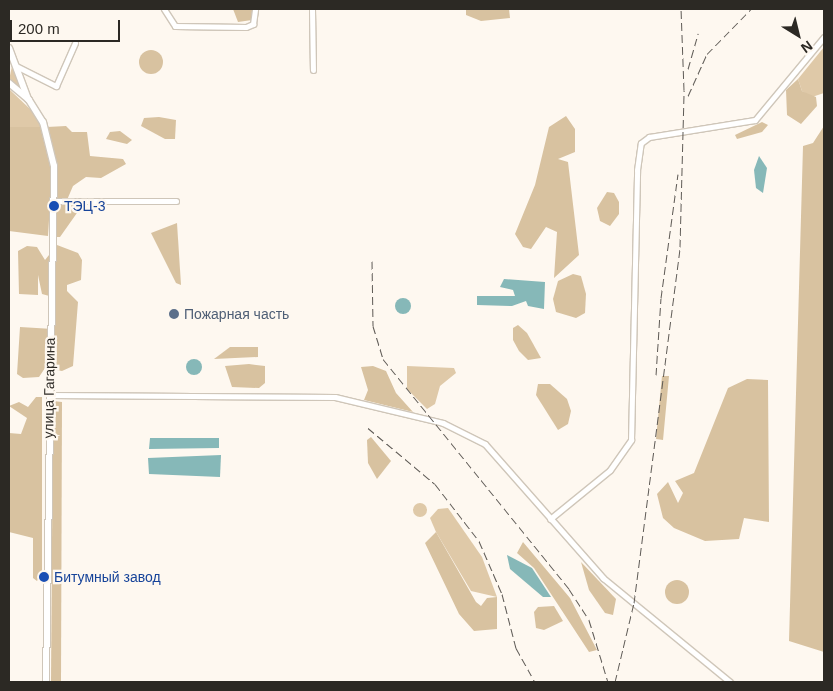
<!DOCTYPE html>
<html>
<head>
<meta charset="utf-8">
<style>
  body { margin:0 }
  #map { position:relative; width:833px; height:691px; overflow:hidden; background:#fef8f0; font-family:Arial,sans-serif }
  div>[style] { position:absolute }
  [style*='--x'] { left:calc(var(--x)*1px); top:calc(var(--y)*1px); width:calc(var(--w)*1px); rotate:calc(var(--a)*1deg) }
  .green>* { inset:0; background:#dfc9a8 }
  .round { border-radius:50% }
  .forest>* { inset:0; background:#d8c2a0 }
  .water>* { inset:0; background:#86b8b8 }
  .roads { filter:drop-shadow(1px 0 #cfc6b9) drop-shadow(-1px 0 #cfc6b9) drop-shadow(0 1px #cfc6b9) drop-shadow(0 -1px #cfc6b9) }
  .minor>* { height:5px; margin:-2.5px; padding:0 2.5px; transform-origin:2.5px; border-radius:2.5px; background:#fff }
  .major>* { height:6px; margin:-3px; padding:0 3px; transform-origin:3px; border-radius:3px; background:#fff }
  .rail>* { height:1px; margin-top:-0.5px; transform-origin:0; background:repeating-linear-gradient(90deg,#5d5954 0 8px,transparent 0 12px) }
  .dots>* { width:14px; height:14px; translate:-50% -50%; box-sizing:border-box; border:2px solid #fef8f0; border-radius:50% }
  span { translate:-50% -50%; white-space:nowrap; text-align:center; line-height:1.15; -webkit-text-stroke:4.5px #fef8f0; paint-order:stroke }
  .transit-label { font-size:14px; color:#164399 }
  .left { translate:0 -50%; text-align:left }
  .service-label { font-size:14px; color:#4e5e75 }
  .street-label { font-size:14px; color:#2c2924 }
  .frame { position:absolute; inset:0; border:10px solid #2c2924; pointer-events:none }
  .north { position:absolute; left:773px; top:10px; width:50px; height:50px; -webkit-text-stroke:4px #fef8f0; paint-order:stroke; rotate:144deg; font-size:14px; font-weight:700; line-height:20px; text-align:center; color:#2c2924 }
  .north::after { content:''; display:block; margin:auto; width:18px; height:22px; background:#2c2924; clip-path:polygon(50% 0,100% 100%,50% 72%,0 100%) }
  .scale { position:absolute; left:10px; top:20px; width:110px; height:22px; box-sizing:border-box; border:2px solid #2c2924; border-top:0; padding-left:6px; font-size:15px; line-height:18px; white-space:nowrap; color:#2c2924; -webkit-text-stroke:4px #fef8f0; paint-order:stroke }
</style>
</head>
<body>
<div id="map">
  <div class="green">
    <div style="clip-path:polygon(824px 47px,824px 93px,812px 97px,802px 91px,798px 79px)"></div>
    <div style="clip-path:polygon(12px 66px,22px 92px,9px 80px)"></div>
    <div style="clip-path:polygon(9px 89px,30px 109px,43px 127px,9px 127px)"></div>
    <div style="clip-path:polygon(407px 366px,454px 368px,456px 373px,440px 386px,435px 404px,427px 409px,407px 389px)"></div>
    <div class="round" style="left:413px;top:503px;width:14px;height:14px"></div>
    <div style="clip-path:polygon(448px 508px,482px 557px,497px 597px,471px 591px,436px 532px,430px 518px,438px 509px)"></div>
  </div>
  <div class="forest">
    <div style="clip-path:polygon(233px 9px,253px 9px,252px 20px,238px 22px)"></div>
    <div style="clip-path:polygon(466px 9px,509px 9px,510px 18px,481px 21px,466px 15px)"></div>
    <div class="round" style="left:139px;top:50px;width:24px;height:24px"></div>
    <div style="clip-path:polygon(798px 79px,802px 91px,816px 97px,817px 106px,801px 124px,787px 115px,786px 90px)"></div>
    <div style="clip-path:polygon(566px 116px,575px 129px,575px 152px,558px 159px,568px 162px,579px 255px,554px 278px,557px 232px,546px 227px,531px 249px,523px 247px,515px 234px,535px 185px,549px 127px)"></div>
    <div style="clip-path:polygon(159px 117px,176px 120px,175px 139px,165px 139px,141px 126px,144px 118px)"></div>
    <div style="clip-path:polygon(762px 122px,768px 125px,762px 132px,737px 139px,735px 135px)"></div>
    <div style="clip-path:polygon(66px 126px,72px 132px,87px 132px,90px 156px,123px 159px,126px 164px,101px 178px,86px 177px,73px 186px,67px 200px,84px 203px,60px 237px,53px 237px,57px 165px,47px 127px)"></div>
    <div style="clip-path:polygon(824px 126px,824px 652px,789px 641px,803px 146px,813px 143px)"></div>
    <div style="clip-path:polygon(9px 127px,43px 127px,52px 170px,48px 236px,9px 231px)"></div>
    <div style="clip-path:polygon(120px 131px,132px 140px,127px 144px,106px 139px,110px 132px)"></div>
    <div style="clip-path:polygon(607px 192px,614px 193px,619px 202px,619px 214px,610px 226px,600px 221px,597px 208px)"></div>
    <div style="clip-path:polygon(177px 223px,181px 285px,176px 283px,151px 233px)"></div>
    <div style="clip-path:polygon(57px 245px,78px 253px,82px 260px,81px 280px,67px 285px,67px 291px,78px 302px,73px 366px,62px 371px,45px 368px,39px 377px,23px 378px,17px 374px,20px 327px,53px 329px,53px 297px,42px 294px,38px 275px,38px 295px,19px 294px,18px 251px,27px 246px,37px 247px,45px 260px)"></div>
    <div style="clip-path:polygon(573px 274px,581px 276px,586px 294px,585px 313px,576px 318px,556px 312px,553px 299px,558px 281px)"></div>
    <div style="clip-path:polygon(518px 325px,527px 333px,541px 358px,528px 360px,519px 351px,513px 340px,513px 328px)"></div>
    <div style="clip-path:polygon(230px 347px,258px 347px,258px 357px,214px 359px)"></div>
    <div style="clip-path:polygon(249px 364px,265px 366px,265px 383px,259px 388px,232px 387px,225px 366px)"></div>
    <div style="clip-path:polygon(373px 366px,386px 371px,396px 393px,413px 412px,364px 400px,368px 390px,361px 367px)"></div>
    <div style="clip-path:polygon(662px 376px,669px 376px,663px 440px,656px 439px)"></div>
    <div style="clip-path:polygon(747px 379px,768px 380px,769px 522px,744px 518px,739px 539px,705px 541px,674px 528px,663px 518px,657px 494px,668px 482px,678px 503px,683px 493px,675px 481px,694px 473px,728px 388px)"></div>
    <div style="clip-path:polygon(538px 384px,550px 384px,567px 399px,571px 411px,568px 424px,558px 430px,536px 395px)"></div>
    <div style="clip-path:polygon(36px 397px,42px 397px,42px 573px,37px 581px,33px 578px,33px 538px,9px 532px,9px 433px,21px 434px,27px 418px,9px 406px,19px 402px,28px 407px)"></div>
    <div style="clip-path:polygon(53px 401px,62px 402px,61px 682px,51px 682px)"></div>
    <div style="clip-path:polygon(371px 437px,391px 461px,377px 479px,368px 463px,367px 440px)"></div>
    <div style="clip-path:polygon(436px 532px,476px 602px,481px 606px,487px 598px,497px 597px,497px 629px,474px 631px,459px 614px,425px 543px)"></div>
    <div style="clip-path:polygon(523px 542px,570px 598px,597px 650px,589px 652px,534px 568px,517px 553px)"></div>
    <div style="clip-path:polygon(581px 562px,616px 599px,613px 615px,605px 613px,589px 590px)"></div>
    <div class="round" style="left:665px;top:580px;width:24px;height:24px"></div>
    <div style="clip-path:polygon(554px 606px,563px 621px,544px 630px,536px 628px,534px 612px,538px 607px)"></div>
  </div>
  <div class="water">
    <div style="clip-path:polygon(759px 156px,767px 168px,763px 193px,756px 188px,754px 170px)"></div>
    <div style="clip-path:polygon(504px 279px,545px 282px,544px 309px,528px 306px,526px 301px,512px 306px,477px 305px,477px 296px,515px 296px,513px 290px,500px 287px)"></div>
    <div class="round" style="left:395px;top:298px;width:16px;height:16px"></div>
    <div class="round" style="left:186px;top:359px;width:16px;height:16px"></div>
    <div style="clip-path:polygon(150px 438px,219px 438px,219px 448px,149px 449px)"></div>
    <div style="clip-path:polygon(221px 455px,220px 477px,149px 474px,148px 458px)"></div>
    <div style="clip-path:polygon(507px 555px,532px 568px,551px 597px,543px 597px,510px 569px)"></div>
  </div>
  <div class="roads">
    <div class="minor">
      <div style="--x:164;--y:9;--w:20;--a:57"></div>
      <div style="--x:175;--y:26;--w:71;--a:0.8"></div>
      <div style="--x:246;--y:27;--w:8;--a:-23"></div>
      <div style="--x:253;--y:24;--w:15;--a:-82"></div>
      <div style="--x:312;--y:9;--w:61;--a:89.1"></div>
      <div style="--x:16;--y:66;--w:45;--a:26.6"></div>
      <div style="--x:56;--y:86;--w:47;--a:-66.2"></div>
      <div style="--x:52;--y:201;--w:124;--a:0"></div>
      <div style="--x:50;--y:395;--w:285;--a:0.4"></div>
      <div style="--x:335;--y:397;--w:111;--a:13.5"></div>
      <div style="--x:443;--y:423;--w:47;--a:26.6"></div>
      <div style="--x:485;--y:444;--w:179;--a:48.6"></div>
      <div style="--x:603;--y:578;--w:164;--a:39.3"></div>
      <div style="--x:550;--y:519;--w:77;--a:-39.2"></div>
      <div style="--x:610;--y:470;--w:37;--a:-55"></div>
      <div style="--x:631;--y:440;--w:270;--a:-88.7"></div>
      <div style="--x:637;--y:170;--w:27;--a:-82"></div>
      <div style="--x:641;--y:143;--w:10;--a:-37"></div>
      <div style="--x:649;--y:137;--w:107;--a:-9.1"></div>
      <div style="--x:755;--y:120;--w:108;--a:-50.3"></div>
    </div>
    <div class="major">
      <div style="--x:9;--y:48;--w:54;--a:69.6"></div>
      <div style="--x:9;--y:83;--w:26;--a:40"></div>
      <div style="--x:29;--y:100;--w:26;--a:58"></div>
      <div style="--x:43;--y:122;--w:45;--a:76"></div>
      <div style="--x:54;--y:166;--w:516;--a:90.89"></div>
    </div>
  </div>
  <div class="rail">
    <div style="--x:688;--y:69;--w:37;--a:-74"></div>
    <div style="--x:688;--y:96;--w:46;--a:-65.7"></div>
    <div style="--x:707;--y:54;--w:63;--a:-45.6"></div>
    <div style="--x:372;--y:261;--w:65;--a:89.1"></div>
    <div style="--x:373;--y:326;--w:34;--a:73"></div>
    <div style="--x:383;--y:359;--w:296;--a:51"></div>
    <div style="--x:569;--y:589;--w:37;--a:57"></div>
    <div style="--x:589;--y:620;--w:65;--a:73"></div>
    <div style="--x:656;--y:375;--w:77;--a:-86.3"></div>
    <div style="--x:661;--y:298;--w:125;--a:-82.2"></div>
    <div style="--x:368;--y:428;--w:87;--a:39.9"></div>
    <div style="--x:435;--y:484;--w:72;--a:52.3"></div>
    <div style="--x:479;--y:541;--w:58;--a:66.5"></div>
    <div style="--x:502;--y:594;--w:56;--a:75.5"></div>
    <div style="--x:516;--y:648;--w:39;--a:61"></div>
    <div style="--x:615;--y:682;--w:81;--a:-76.5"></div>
    <div style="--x:634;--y:603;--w:359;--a:-82.6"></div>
    <div style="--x:680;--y:247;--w:157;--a:-88.5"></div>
    <div style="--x:684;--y:90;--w:81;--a:-92.1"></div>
  </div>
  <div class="dots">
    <div style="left:54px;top:206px;background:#1a4fb4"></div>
    <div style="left:174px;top:314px;background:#5c6f8a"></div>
    <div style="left:44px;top:577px;background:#1a4fb4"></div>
  </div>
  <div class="transit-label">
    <span class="left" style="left:64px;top:206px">ТЭЦ-3</span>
    <span class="left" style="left:54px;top:577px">Битумный завод</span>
  </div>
  <div class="service-label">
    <span class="left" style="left:184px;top:314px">Пожарная часть</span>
  </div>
  <div class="street-label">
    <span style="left:49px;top:388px;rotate:-89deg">улица Гагарина</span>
  </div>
  <div class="frame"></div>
  <div class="north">N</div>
  <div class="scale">200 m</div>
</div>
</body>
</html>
